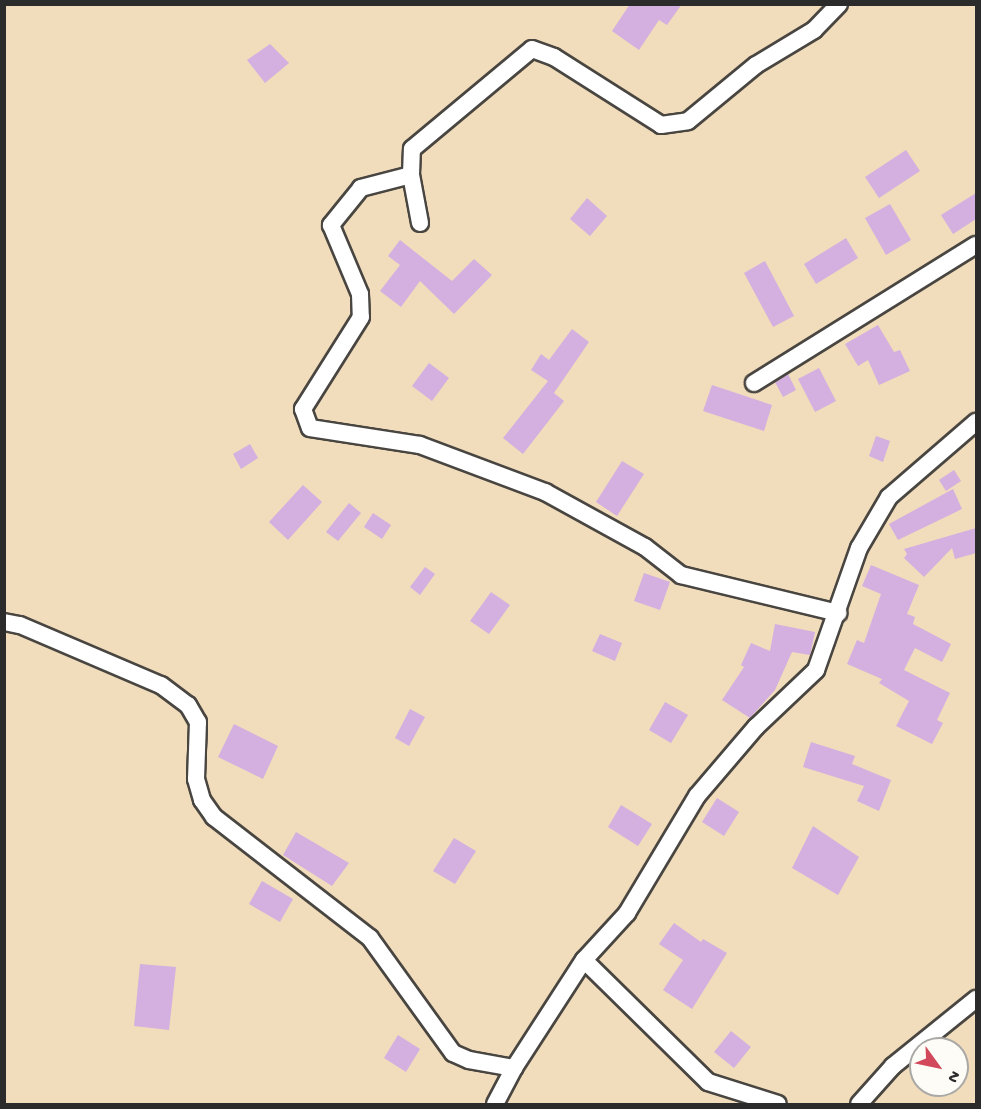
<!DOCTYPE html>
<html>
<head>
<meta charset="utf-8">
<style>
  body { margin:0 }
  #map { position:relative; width:981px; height:1109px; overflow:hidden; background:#f1dcbc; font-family:"Gochi Hand",sans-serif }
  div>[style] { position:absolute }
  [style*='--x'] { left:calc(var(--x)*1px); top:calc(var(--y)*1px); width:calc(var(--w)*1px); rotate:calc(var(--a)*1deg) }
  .building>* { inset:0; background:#d3b0e0 }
  .roads { filter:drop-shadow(2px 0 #494641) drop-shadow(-2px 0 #494641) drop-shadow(0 2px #494641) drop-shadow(0 -2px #494641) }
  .street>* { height:16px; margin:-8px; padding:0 8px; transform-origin:8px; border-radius:8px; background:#fff }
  span { translate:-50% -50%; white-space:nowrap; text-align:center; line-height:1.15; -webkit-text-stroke:4.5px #fdfcf7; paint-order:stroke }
  .frame { position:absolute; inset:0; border:6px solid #2b2b2b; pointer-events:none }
  .north { position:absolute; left:909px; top:1037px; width:60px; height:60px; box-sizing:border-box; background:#fdfcf7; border:2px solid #a9a8a5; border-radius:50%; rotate:123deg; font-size:16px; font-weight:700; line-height:24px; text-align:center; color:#2b2b2b }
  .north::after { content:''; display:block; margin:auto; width:21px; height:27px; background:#d1495b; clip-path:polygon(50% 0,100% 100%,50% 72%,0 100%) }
</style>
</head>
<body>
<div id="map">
  <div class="building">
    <div style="clip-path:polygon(630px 4px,682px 4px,667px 25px,659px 20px,639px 50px,612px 31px)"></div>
    <div style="clip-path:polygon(270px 44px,289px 63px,265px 83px,247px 60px)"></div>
    <div style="clip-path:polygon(906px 150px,920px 171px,879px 198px,865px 177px)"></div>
    <div style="clip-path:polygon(976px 193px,976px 219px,953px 234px,941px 215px)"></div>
    <div style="clip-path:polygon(587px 198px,607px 216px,590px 236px,570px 219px)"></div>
    <div style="clip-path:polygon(890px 204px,911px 240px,886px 255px,865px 218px)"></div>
    <div style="clip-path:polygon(846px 238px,858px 258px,816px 284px,804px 264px)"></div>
    <div style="clip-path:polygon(400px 240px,452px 281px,474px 259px,492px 275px,454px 314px,420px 281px,401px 307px,380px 291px,400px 265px,388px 256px)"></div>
    <div style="clip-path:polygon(765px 261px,794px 316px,773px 327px,744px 273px)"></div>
    <div style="clip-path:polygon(878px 325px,894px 352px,900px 350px,910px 371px,879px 385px,868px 360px,858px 366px,845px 344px)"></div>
    <div style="clip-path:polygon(572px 329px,589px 342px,554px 393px,564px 401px,523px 454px,503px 438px,548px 381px,531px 370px,541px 354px,549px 360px)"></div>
    <div style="clip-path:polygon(429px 363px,449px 378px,432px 401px,412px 386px)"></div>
    <div style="clip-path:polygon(819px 368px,836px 401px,815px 412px,798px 379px)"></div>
    <div style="clip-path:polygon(788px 374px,796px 390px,783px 397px,775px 382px)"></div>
    <div style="clip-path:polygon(712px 385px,772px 405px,764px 431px,703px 411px)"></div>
    <div style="clip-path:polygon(876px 436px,890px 441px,883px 462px,869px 456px)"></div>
    <div style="clip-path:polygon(250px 444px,258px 458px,241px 469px,233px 454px)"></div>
    <div style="clip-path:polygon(622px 461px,644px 474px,617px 516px,596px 502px)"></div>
    <div style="clip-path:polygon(954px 470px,961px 481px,946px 491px,939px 480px)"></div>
    <div style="clip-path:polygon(303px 485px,322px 502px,288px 540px,269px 522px)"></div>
    <div style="clip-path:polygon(953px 489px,962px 509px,898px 540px,889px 524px)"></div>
    <div style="clip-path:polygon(349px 503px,361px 513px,338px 541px,326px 532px)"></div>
    <div style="clip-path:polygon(373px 513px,391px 525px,382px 539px,364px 527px)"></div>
    <div style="clip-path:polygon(976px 528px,976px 553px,955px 559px,952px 548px,924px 577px,904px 558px,907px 554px,904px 549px)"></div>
    <div style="clip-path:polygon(871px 565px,919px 585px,907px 614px,915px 617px,913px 624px,951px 644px,942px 662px,915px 648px,904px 670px,950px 693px,937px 720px,943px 723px,932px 744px,896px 726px,909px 701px,879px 683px,882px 679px,847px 664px,857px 640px,864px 643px,881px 594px,862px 586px)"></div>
    <div style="clip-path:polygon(425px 567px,435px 574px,420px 595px,410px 587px)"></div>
    <div style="clip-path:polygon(644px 573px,670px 582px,660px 610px,634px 601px)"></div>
    <div style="clip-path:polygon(491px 592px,510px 605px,489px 634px,470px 621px)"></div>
    <div style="clip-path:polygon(775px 624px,815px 632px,810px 655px,792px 652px,775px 690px,750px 718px,722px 700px,744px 667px,741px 665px,751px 643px,770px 651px)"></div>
    <div style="clip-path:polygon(600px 634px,622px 643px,615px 661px,592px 651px)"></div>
    <div style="clip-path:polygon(665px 702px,688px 715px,671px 743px,649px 730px)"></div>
    <div style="clip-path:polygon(410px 709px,425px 717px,409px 746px,395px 738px)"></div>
    <div style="clip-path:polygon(234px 724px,278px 746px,263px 779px,218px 757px)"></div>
    <div style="clip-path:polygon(811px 742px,855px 756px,852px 764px,891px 780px,879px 811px,857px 801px,864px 786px,803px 767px)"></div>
    <div style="clip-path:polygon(717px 798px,739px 812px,724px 836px,702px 822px)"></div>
    <div style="clip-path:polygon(621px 805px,652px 824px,638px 846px,608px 827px)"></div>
    <div style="clip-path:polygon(813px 826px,859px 857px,838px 895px,792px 868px)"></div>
    <div style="clip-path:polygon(296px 832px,349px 863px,332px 886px,283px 855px)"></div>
    <div style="clip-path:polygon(454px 838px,476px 851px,455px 884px,433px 871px)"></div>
    <div style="clip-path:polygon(262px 881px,293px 899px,280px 922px,249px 904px)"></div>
    <div style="clip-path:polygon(674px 923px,701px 942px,703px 939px,727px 953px,692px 1009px,663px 990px,683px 960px,659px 944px)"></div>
    <div style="clip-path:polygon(140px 964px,176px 967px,169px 1030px,134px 1026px)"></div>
    <div style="clip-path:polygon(731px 1031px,751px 1047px,734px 1068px,714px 1052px)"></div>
    <div style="clip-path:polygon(398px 1035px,420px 1049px,406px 1072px,384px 1058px)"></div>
  </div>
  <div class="roads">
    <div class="street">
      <div style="--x:411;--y:175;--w:52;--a:165.4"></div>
      <div style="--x:361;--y:188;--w:48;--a:129"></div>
      <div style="--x:331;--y:225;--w:75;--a:67.2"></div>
      <div style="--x:360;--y:294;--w:23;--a:88"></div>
      <div style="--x:361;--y:317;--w:109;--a:122.2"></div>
      <div style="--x:303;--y:409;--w:20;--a:70"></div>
      <div style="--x:310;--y:428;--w:111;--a:8.8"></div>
      <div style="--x:420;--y:445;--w:134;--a:20.6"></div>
      <div style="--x:545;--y:492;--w:114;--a:28.8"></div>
      <div style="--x:645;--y:547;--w:46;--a:37.9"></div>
      <div style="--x:681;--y:575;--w:162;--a:13.6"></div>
      <div style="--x:420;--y:223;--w:49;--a:-100.6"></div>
      <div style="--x:411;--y:175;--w:26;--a:-88"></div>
      <div style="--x:412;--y:149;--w:156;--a:-39.8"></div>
      <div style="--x:532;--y:49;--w:23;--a:20"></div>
      <div style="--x:554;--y:57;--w:127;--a:32.4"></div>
      <div style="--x:661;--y:125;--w:27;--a:-8"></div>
      <div style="--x:688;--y:121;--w:88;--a:-39.5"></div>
      <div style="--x:756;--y:65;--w:68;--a:-31.1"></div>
      <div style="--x:814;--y:30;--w:36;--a:-46"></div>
      <div style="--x:754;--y:383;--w:261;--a:-31.9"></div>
      <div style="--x:4;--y:622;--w:16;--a:11"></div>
      <div style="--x:20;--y:625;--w:153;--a:23.1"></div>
      <div style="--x:161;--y:685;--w:34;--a:37"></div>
      <div style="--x:188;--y:705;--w:20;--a:60"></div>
      <div style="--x:198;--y:722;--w:57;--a:92"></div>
      <div style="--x:196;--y:779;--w:22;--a:74"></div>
      <div style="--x:202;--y:800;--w:21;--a:55"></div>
      <div style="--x:214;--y:817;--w:197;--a:37.8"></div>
      <div style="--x:370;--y:938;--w:142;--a:54.2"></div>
      <div style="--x:453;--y:1053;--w:17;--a:24"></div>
      <div style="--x:469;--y:1060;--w:46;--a:10.1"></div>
      <div style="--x:584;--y:960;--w:174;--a:44.5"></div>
      <div style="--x:708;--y:1082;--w:73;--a:17.4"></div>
      <div style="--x:495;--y:1104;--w:41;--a:-62.2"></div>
      <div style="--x:514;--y:1068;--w:129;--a:-57.1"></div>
      <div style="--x:584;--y:960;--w:64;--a:-47.5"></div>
      <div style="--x:627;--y:913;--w:136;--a:-59.1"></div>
      <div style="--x:697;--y:796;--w:91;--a:-49.5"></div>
      <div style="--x:756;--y:727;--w:83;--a:-43.5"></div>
      <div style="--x:816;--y:670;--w:129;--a:-70.6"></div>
      <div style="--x:859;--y:548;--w:59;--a:-59.5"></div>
      <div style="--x:889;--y:497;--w:115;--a:-40.8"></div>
      <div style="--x:859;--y:1104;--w:51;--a:-48.2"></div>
      <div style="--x:893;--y:1066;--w:107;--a:-38.9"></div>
    </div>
  </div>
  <div class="frame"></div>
  <div class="north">N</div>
</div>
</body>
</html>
